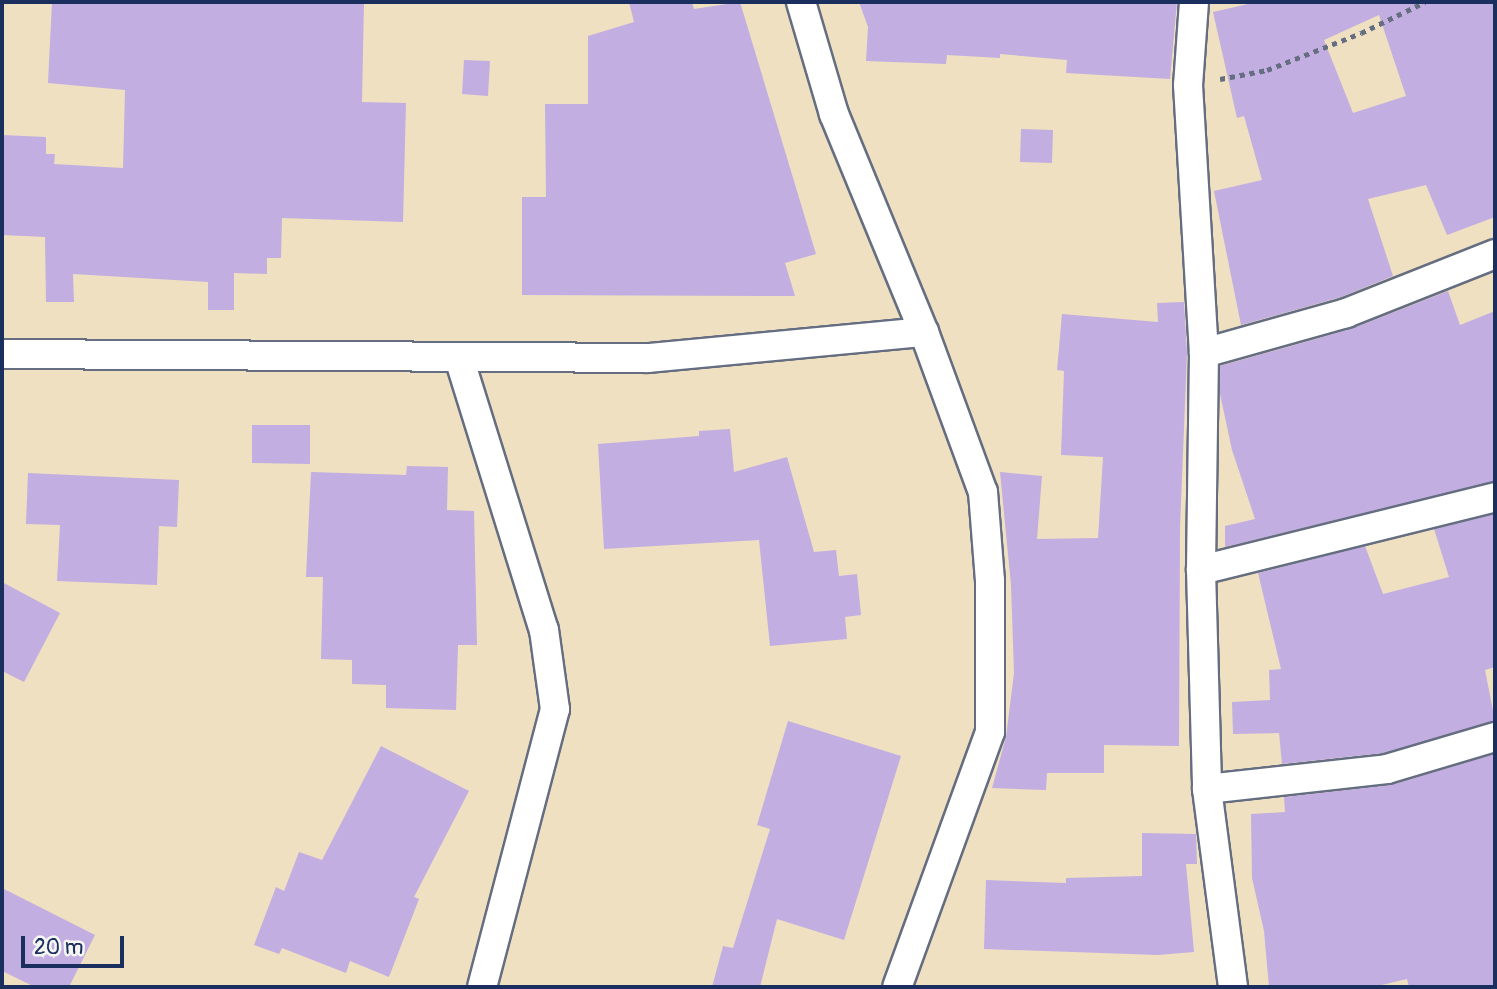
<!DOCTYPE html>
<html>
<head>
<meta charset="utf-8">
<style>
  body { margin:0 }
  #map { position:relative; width:1497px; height:989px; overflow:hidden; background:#eee0c1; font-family:Pangolin,sans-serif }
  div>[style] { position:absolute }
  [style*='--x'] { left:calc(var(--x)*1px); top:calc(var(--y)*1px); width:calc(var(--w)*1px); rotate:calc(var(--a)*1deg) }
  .building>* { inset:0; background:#c2aee1 }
  .path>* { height:4.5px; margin-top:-2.25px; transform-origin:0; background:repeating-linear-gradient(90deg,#656d81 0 5px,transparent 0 10px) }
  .roads { filter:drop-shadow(2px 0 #656d81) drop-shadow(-2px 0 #656d81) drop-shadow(0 2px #656d81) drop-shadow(0 -2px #656d81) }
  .minor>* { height:28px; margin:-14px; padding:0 14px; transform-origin:14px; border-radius:14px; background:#fff }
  span { translate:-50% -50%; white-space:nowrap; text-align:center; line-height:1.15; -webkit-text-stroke:6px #f6f6f2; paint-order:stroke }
  .frame { position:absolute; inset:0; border:4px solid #1b2f5e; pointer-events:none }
  .scale { position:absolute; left:21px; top:936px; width:103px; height:32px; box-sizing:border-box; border:4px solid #1b2f5e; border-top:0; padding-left:9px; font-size:21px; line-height:24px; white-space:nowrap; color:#1b2f5e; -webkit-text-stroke:5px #f6f6f2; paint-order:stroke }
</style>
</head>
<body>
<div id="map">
  <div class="building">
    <div style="clip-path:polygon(52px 2px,364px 2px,362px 102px,406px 103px,403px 222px,282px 218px,281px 258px,267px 258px,267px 274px,234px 273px,234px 310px,208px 310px,208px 282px,73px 274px,74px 302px,46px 302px,45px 237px,2px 235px,2px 135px,46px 137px,46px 154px,55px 154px,54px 164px,123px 168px,125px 90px,48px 83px)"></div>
    <div style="clip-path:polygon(629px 2px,692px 2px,694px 9px,740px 2px,816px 254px,785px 263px,795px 296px,522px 295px,522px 197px,546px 197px,545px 104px,588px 104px,588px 36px,634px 22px)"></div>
    <div style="clip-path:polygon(859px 2px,1177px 2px,1170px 79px,1066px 73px,1067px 60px,1000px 54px,1000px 58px,947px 55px,946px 64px,866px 61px,868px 27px)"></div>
    <div style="clip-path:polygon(evenodd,1257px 2px,1495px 2px,1495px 217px,1447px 235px,1426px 185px,1368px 199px,1393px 276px,1341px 297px,1241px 325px,1214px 191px,1262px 180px,1244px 116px,1237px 118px,1213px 12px,1257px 2px,1379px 15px,1406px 96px,1353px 113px,1324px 40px,1379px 15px)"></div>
    <div style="clip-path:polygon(464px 60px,490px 61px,488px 96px,462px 94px)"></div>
    <div style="clip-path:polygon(1021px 129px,1053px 130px,1052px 163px,1020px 162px)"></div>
    <div style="clip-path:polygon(1448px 291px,1460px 325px,1495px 311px,1495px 481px,1225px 547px,1225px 526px,1255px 519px,1232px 450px,1220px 394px,1220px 366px,1351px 329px)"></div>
    <div style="clip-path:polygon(1184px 302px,1187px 353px,1180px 528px,1179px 746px,1104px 745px,1104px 773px,1047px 773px,1046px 790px,992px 788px,1006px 737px,1014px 673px,1011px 585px,1000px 472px,1042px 476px,1037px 539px,1098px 538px,1103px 457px,1061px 455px,1064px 371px,1057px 370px,1062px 314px,1158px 322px,1157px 303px)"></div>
    <div style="clip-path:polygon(252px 425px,310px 425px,310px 464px,252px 463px)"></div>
    <div style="clip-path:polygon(730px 429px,734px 472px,787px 457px,814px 552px,836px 550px,839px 576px,857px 574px,861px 615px,845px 617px,847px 639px,770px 646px,759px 540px,604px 549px,598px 444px,699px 436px,699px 431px)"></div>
    <div style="clip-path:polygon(407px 466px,448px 467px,447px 510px,474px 511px,477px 645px,458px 645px,456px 710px,386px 708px,386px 685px,352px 684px,352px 660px,321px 659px,323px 577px,306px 577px,311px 472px,406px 475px)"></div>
    <div style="clip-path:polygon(28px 473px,179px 480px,177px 527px,159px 526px,157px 585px,57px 581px,60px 525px,26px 524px)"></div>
    <div style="clip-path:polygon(1495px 514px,1495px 667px,1485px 670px,1495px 721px,1384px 753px,1282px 764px,1279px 733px,1233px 734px,1232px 702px,1270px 700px,1269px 670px,1281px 669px,1258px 573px,1365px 546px,1383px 594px,1449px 577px,1434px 529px)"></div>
    <div style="clip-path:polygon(2px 582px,60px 613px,24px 682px,2px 671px)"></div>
    <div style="clip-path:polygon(788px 721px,901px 756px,844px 940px,777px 919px,760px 987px,712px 987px,723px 946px,733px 948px,770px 829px,757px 825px)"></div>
    <div style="clip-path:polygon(381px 746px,469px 791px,414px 897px,419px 899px,389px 977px,350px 961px,346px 973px,282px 948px,279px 954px,254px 945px,276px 887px,284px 891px,299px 852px,322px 860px)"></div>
    <div style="clip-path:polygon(1495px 754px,1495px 987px,1409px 987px,1407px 979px,1373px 987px,1269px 987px,1264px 931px,1252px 878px,1251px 814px,1285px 812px,1284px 797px,1391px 785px)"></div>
    <div style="clip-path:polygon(1142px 833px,1196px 834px,1197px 864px,1186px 864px,1194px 952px,1158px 955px,984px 949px,986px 880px,1066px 883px,1066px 878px,1142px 876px)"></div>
    <div style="clip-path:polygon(2px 888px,95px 935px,69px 987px,35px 987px,2px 971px)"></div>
  </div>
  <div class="path">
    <div style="--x:1220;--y:79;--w:48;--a:-10.8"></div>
    <div style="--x:1267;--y:70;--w:101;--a:-21.5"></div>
    <div style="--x:1361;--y:33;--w:71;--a:-25.8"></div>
  </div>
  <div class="roads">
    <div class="minor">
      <div style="--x:801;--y:2;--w:117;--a:73.6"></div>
      <div style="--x:834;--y:114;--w:236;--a:67.6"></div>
      <div style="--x:924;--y:332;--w:171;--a:69.8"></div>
      <div style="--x:983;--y:492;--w:89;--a:85.5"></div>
      <div style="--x:990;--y:581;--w:151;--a:90"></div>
      <div style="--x:990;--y:732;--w:271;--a:110"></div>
      <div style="--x:1194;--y:2;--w:83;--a:94.1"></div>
      <div style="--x:1188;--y:85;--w:268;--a:86.6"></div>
      <div style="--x:1204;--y:353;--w:217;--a:90.8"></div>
      <div style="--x:1201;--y:570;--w:219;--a:88.4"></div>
      <div style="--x:1207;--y:789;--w:200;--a:82.5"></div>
      <div style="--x:1204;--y:353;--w:148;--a:-15.7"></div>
      <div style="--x:1346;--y:313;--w:160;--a:-21.6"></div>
      <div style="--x:2;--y:354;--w:646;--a:0.35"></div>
      <div style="--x:648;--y:358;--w:277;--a:-5.4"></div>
      <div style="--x:460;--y:361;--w:282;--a:72.7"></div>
      <div style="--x:544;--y:630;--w:80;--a:82.1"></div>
      <div style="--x:555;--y:709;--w:287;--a:104.7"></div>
      <div style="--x:1201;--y:570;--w:303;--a:-13.9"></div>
      <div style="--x:1207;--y:789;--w:181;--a:-6.3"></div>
      <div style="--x:1387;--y:769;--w:113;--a:-16.5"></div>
    </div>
  </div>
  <div class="frame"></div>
  <div class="scale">20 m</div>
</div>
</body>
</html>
